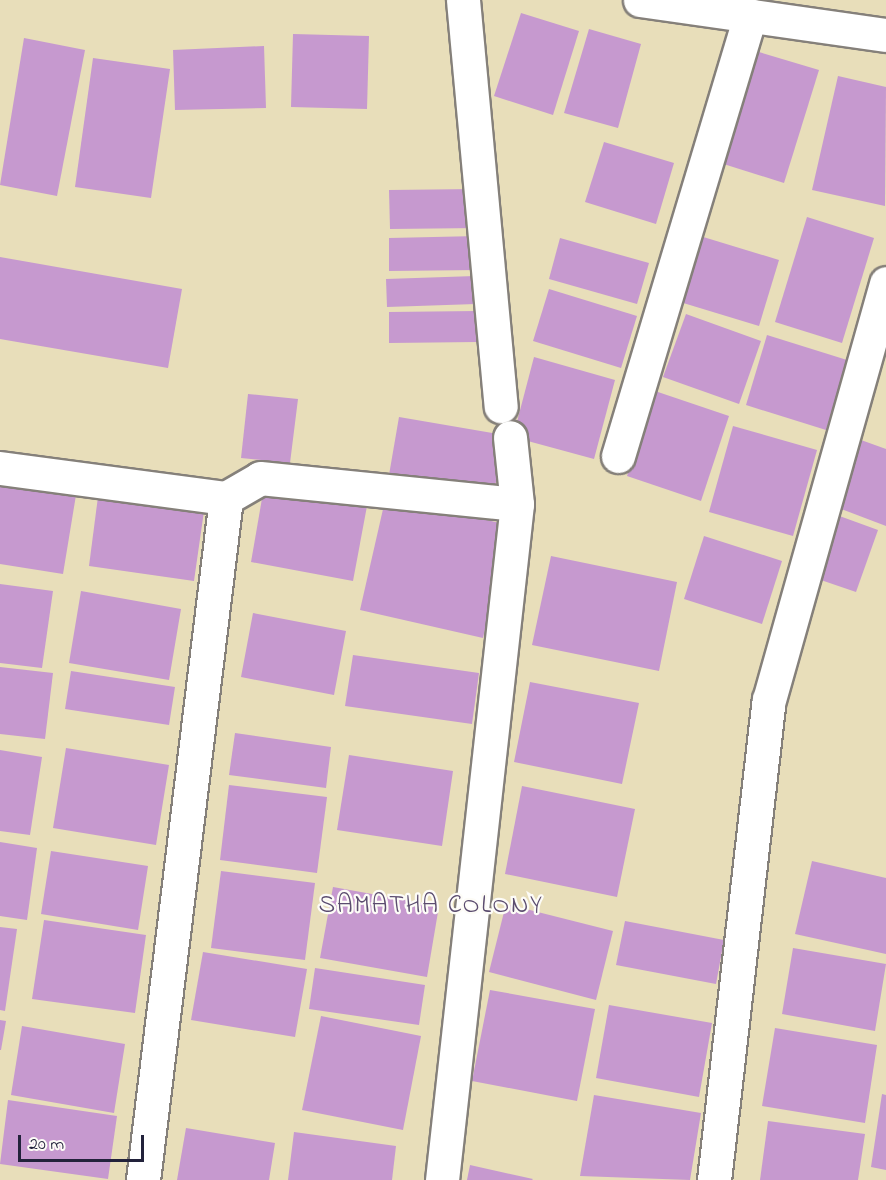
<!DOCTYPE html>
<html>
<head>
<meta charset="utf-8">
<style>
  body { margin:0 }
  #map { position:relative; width:886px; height:1180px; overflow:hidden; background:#e8deba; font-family:"Indie Flower",sans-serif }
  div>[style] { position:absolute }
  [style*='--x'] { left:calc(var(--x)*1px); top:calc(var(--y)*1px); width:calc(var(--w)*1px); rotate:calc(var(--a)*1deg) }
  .building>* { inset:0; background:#c699cf }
  .roads { filter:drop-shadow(2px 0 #85807a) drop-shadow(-2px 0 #85807a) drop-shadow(0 2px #85807a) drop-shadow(0 -2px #85807a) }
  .minor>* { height:33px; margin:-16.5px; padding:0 16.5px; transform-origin:16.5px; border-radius:16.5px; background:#fff }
  .tertiary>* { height:33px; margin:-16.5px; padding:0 16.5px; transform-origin:16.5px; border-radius:16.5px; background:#fff }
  span { translate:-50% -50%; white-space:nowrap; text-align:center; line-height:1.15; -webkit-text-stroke:4.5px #fdfcf7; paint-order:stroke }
  .neighbourhood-label { font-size:26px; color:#5b4c6f; letter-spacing:1.5px }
  .scale { position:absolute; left:18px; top:1135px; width:126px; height:27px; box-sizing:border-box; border:3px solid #22223b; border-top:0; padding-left:8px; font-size:18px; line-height:21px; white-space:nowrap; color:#22223b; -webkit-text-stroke:4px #fdfcf7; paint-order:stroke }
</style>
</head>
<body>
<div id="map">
  <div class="building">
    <div style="clip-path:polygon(521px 13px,579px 31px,553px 115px,494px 96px)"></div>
    <div style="clip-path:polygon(589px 29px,641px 44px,618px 128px,564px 113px)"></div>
    <div style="clip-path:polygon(293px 34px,369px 36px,367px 109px,291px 107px)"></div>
    <div style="clip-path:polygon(24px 38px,85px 50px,57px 196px,0 185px)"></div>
    <div style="clip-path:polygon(264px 46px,266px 108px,175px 110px,173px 50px)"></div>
    <div style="clip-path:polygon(749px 49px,819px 70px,784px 183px,714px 161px)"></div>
    <div style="clip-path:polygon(93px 58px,170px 69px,151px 198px,75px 187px)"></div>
    <div style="clip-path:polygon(838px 76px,886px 87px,885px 206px,812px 190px)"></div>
    <div style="clip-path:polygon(604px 142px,674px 163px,656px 224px,585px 202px)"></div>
    <div style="clip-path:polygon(477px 189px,478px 228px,390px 229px,389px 190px)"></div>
    <div style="clip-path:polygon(807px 217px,874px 238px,842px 343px,775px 322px)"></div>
    <div style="clip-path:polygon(478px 236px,479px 270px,389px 271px,389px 238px)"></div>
    <div style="clip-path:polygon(700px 236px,779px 260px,759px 326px,680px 302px)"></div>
    <div style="clip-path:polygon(560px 238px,649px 263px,637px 304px,549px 279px)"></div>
    <div style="clip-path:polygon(0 257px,182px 289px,168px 368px,0 339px)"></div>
    <div style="clip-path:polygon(475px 276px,476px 304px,387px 307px,386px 279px)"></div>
    <div style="clip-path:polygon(549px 289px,637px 316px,621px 368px,533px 341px)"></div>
    <div style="clip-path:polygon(477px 311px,477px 342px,389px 343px,389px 312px)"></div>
    <div style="clip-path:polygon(686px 314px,761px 341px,739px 404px,663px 377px)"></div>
    <div style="clip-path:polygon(767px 335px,847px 360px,826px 430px,746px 405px)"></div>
    <div style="clip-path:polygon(534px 357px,615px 380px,594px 459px,513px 437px)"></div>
    <div style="clip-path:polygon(655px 391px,729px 416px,701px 501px,627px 476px)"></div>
    <div style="clip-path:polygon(248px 394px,298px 399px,290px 463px,241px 458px)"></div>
    <div style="clip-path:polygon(399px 417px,504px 435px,494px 493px,389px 475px)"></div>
    <div style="clip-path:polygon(733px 426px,817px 450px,793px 536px,709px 512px)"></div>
    <div style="clip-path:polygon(861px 440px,886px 449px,886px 526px,836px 507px)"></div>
    <div style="clip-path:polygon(0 483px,76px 495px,63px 574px,0 564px)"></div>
    <div style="clip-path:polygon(264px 487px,367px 506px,353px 581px,251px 562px)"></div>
    <div style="clip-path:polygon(99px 489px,205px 504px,194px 581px,89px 566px)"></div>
    <div style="clip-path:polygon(386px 496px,508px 525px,483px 638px,360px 610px)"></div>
    <div style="clip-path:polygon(834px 514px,878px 530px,856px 592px,812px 577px)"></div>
    <div style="clip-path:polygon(704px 536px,782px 561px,762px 624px,684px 599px)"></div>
    <div style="clip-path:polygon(551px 556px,677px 582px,659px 671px,532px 645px)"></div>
    <div style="clip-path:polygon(0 584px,53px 591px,42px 668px,0 663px)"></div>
    <div style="clip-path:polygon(81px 591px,181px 609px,169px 680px,69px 663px)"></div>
    <div style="clip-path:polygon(253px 613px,346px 631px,334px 695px,241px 677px)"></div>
    <div style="clip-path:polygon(353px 655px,479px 673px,472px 724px,345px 706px)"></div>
    <div style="clip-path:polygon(0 667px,53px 673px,45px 739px,0 734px)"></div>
    <div style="clip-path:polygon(71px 671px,175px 687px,169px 725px,65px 709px)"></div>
    <div style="clip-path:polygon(530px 682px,639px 703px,622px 784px,514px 762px)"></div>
    <div style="clip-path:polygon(235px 733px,331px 747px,326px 788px,229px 775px)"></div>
    <div style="clip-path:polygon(66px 748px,169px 765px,156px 845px,53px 828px)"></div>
    <div style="clip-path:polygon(0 750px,42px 757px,30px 835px,0 831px)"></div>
    <div style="clip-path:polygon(349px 755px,453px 771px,442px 846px,337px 830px)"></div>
    <div style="clip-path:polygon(229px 785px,327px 797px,317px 873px,220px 860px)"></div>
    <div style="clip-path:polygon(522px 786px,635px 809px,617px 897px,505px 874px)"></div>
    <div style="clip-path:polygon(0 842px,37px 848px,27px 920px,0 916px)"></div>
    <div style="clip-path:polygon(51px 851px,148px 866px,138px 930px,41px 914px)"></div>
    <div style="clip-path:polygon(812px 861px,886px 878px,886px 954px,795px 934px)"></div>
    <div style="clip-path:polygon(221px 871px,315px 883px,305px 960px,211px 948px)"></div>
    <div style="clip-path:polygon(333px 887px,439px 906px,427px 977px,320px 958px)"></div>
    <div style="clip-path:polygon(506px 904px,613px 931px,596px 1000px,489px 972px)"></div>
    <div style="clip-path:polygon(44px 920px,146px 935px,135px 1013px,32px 999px)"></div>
    <div style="clip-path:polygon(625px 921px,724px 940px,716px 984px,616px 965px)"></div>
    <div style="clip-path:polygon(0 927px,17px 929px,5px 1011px,0 1010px)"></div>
    <div style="clip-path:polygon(793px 948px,886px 964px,875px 1031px,782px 1014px)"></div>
    <div style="clip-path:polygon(203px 952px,307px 969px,295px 1037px,191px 1020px)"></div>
    <div style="clip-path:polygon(315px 968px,425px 985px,419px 1025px,309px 1009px)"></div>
    <div style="clip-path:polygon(490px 990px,595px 1009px,577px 1101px,472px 1081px)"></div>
    <div style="clip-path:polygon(609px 1005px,712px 1023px,699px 1097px,596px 1078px)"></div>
    <div style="clip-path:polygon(321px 1016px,421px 1036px,403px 1130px,302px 1110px)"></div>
    <div style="clip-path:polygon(0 1020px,6px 1021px,1px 1050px,0 1050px)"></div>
    <div style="clip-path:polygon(22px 1026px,125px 1044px,114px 1113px,11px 1095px)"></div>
    <div style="clip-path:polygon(775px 1028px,877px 1045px,865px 1123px,762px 1106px)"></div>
    <div style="clip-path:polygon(882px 1094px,886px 1095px,886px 1170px,871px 1167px)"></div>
    <div style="clip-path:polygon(594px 1095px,701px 1113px,690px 1180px,580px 1176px)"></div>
    <div style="clip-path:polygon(8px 1100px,117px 1116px,108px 1179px,0 1164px)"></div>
    <div style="clip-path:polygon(768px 1121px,865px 1134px,858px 1180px,760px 1180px)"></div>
    <div style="clip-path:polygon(186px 1128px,275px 1143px,269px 1180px,177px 1180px)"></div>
    <div style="clip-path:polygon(294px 1132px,396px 1146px,392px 1180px,288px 1180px)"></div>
    <div style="clip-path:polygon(470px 1165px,533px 1179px,532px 1180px,467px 1180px)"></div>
  </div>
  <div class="roads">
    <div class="minor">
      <div style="--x:463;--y:0;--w:408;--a:84.7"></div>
      <div style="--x:618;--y:456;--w:460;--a:-73.3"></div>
      <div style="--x:0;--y:468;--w:228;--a:7.6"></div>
      <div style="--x:226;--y:498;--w:39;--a:-30"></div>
      <div style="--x:260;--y:478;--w:258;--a:5.8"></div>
      <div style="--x:143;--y:1180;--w:687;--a:-83.06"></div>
      <div style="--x:442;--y:1180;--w:680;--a:-83.67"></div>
      <div style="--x:517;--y:504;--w:67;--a:-96"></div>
      <div style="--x:714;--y:1180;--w:483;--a:-83.5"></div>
      <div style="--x:769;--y:700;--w:433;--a:-74.3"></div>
    </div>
    <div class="tertiary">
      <div style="--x:640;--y:0;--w:248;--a:8.1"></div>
    </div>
  </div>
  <div class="neighbourhood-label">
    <span style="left:431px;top:907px">SAMATHA COLONY</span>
  </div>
  <div class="scale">20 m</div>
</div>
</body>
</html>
